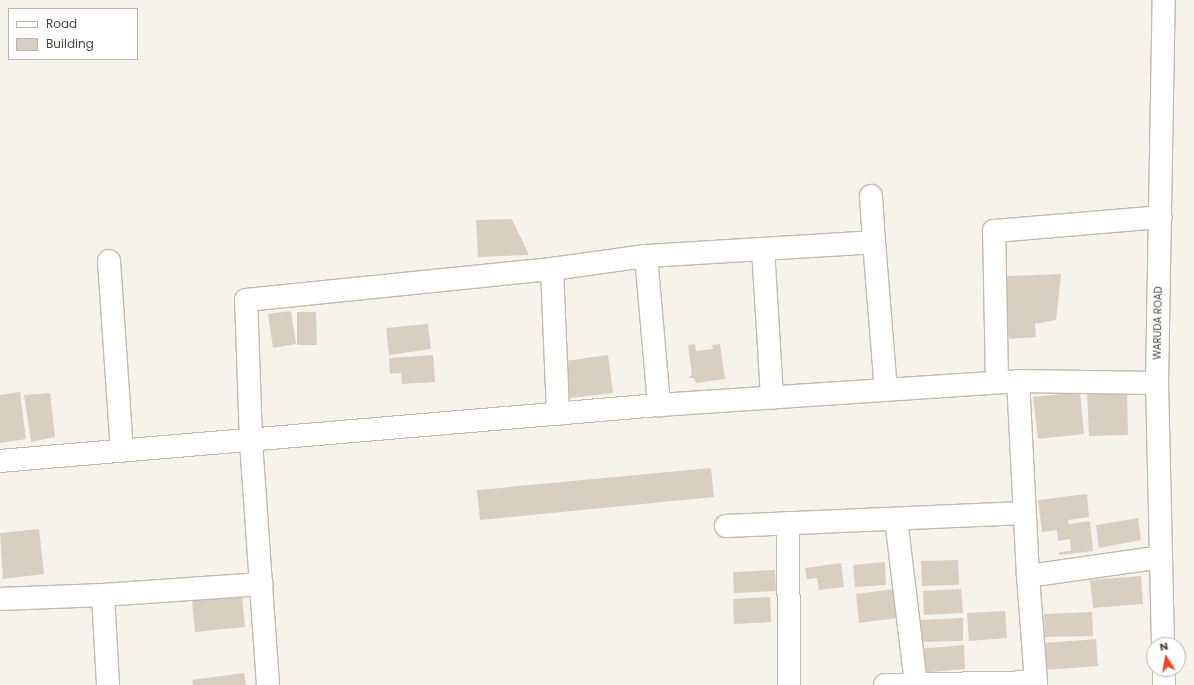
<!DOCTYPE html>
<html>
<head>
<meta charset="utf-8">
<style>
  body { margin:0 }
  #map { position:relative; width:1194px; height:685px; overflow:hidden; background:#f6f3ec; font-family:Poppins,sans-serif }
  div>[style] { position:absolute }
  [style*='--x'] { left:calc(var(--x)*1px); top:calc(var(--y)*1px); width:calc(var(--w)*1px); rotate:calc(var(--a)*1deg) }
  .building>* { inset:0; background:#d8cfc1 }
  .roads { filter:drop-shadow(1px 0 #c2bbae) drop-shadow(-1px 0 #c2bbae) drop-shadow(0 1px #c2bbae) drop-shadow(0 -1px #c2bbae) }
  .minor>* { height:22px; margin:-11px; padding:0 11px; transform-origin:11px; border-radius:11px; background:#fff }
  .tertiary>* { height:22px; margin:-11px; padding:0 11px; transform-origin:11px; border-radius:11px; background:#fff }
  span { translate:-50% -50%; white-space:nowrap; text-align:center; line-height:1.15; -webkit-text-stroke:3px #fff; paint-order:stroke }
  .street-label { font-size:10px; color:#4b4439 }
  .legend { position:absolute; left:8px; top:8px; width:130px; height:52px; box-sizing:border-box; background:#fff; border:1px solid #b7b4b0; margin:0; padding:5px 7px; list-style:none; font-size:12px; color:#4b4439 }
  .legend li { display:flex; align-items:center; gap:8px; height:20px }
  .legend b { width:20px; border:1px solid #b7b4b0 }
  .north { position:absolute; left:1146px; top:637px; width:40px; height:40px; box-sizing:border-box; background:#fff; border:1px solid #b7b4b0; border-radius:50%; rotate:349deg; font-size:11px; font-weight:700; line-height:16px; text-align:center; color:#4b4439 }
  .north::after { content:''; display:block; margin:auto; width:14px; height:18px; background:#fc3f1d; clip-path:polygon(50% 0,100% 100%,50% 72%,0 100%) }
</style>
</head>
<body>
<div id="map">
  <div class="building">
    <div style="clip-path:polygon(512px 219px,529px 255px,478px 257px,476px 220px)"></div>
    <div style="clip-path:polygon(1061px 274px,1056px 320px,1035px 324px,1036px 337px,1009px 339px,1003px 308px,1006px 276px)"></div>
    <div style="clip-path:polygon(291px 311px,296px 344px,273px 348px,268px 314px)"></div>
    <div style="clip-path:polygon(297px 312px,316px 312px,317px 345px,297px 345px)"></div>
    <div style="clip-path:polygon(428px 324px,431px 349px,389px 355px,386px 328px)"></div>
    <div style="clip-path:polygon(695px 344px,696px 351px,713px 349px,712px 345px,720px 344px,725px 379px,696px 383px,694px 378px,688px 378px,692px 375px,688px 345px)"></div>
    <div style="clip-path:polygon(433px 355px,435px 382px,402px 384px,401px 373px,390px 374px,389px 358px)"></div>
    <div style="clip-path:polygon(608px 355px,613px 393px,570px 398px,565px 361px)"></div>
    <div style="clip-path:polygon(1127px 390px,1128px 435px,1089px 436px,1087px 391px)"></div>
    <div style="clip-path:polygon(20px 392px,26px 439px,0 443px,0 395px)"></div>
    <div style="clip-path:polygon(1080px 392px,1084px 434px,1038px 439px,1033px 397px)"></div>
    <div style="clip-path:polygon(50px 393px,55px 437px,31px 442px,24px 395px)"></div>
    <div style="clip-path:polygon(711px 468px,714px 497px,480px 520px,477px 490px)"></div>
    <div style="clip-path:polygon(1087px 494px,1089px 517px,1068px 520px,1069px 524px,1090px 521px,1093px 551px,1059px 555px,1059px 552px,1071px 551px,1070px 539px,1058px 541px,1057px 530px,1042px 532px,1038px 500px)"></div>
    <div style="clip-path:polygon(1138px 518px,1141px 540px,1099px 548px,1096px 525px)"></div>
    <div style="clip-path:polygon(39px 529px,44px 574px,3px 579px,0 533px)"></div>
    <div style="clip-path:polygon(958px 560px,959px 585px,922px 586px,921px 561px)"></div>
    <div style="clip-path:polygon(885px 562px,886px 585px,855px 587px,853px 565px)"></div>
    <div style="clip-path:polygon(841px 563px,844px 587px,819px 590px,817px 578px,807px 579px,805px 568px)"></div>
    <div style="clip-path:polygon(775px 570px,776px 591px,734px 593px,733px 572px)"></div>
    <div style="clip-path:polygon(1141px 576px,1143px 604px,1093px 608px,1090px 580px)"></div>
    <div style="clip-path:polygon(894px 589px,897px 618px,859px 623px,856px 594px)"></div>
    <div style="clip-path:polygon(961px 589px,963px 613px,924px 615px,923px 591px)"></div>
    <div style="clip-path:polygon(242px 596px,245px 627px,195px 632px,192px 601px)"></div>
    <div style="clip-path:polygon(770px 597px,771px 622px,734px 624px,733px 599px)"></div>
    <div style="clip-path:polygon(1005px 611px,1007px 638px,969px 641px,967px 613px)"></div>
    <div style="clip-path:polygon(1092px 612px,1093px 636px,1045px 637px,1044px 614px)"></div>
    <div style="clip-path:polygon(963px 618px,963px 641px,920px 642px,919px 620px)"></div>
    <div style="clip-path:polygon(1096px 639px,1098px 666px,1046px 670px,1044px 643px)"></div>
    <div style="clip-path:polygon(964px 645px,965px 669px,919px 673px,917px 649px)"></div>
    <div style="clip-path:polygon(244px 673px,246px 685px,193px 685px,192px 680px)"></div>
  </div>
  <div class="roads">
    <div class="minor">
      <div style="--x:871;--y:196;--w:46;--a:86.3"></div>
      <div style="--x:763;--y:249;--w:149;--a:86.5"></div>
      <div style="--x:646;--y:256;--w:228;--a:-3.5"></div>
      <div style="--x:874;--y:242;--w:148;--a:85.4"></div>
      <div style="--x:109;--y:261;--w:190;--a:86.1"></div>
      <div style="--x:552;--y:269;--w:145;--a:87.6"></div>
      <div style="--x:997;--y:382;--w:151;--a:-91.1"></div>
      <div style="--x:994;--y:231;--w:167;--a:-4.8"></div>
      <div style="--x:0;--y:461;--w:661;--a:-4.86"></div>
      <div style="--x:896;--y:519;--w:167;--a:83.1"></div>
      <div style="--x:788;--y:523;--w:162;--a:89.6"></div>
      <div style="--x:726;--y:526;--w:298;--a:-2.5"></div>
      <div style="--x:1028;--y:576;--w:134;--a:-8.1"></div>
      <div style="--x:103;--y:595;--w:90;--a:86.8"></div>
      <div style="--x:0;--y:599;--w:103;--a:-2.2"></div>
      <div style="--x:103;--y:595;--w:159;--a:-4"></div>
      <div style="--x:268;--y:685;--w:246;--a:-94"></div>
      <div style="--x:251;--y:440;--w:140;--a:-92"></div>
      <div style="--x:246;--y:300;--w:308;--a:-5.8"></div>
      <div style="--x:552;--y:269;--w:95;--a:-7.9"></div>
      <div style="--x:646;--y:256;--w:150;--a:85"></div>
      <div style="--x:659;--y:405;--w:360;--a:-3.8"></div>
      <div style="--x:1018;--y:381;--w:139;--a:0.8"></div>
      <div style="--x:885;--y:685;--w:151;--a:-1.1"></div>
      <div style="--x:1036;--y:682;--w:106;--a:-94.3"></div>
      <div style="--x:1028;--y:576;--w:195;--a:-92.9"></div>
    </div>
    <div class="tertiary">
      <div style="--x:1163;--y:645;--w:262;--a:-91.3"></div>
      <div style="--x:1157;--y:383;--w:383;--a:-89"></div>
      <div style="--x:1164;--y:669;--w:16;--a:90"></div>
    </div>
  </div>
  <div class="street-label">
    <span style="left:1158px;top:323px;rotate:-89deg">WARUDA ROAD</span>
  </div>
  <ul class="legend">
  <li><b style="height:5px;background:#fff"></b>Road</li>
  <li><b style="height:11px;background:#d8cfc1"></b>Building</li>
  </ul>
  <div class="north">N</div>
</div>
</body>
</html>
